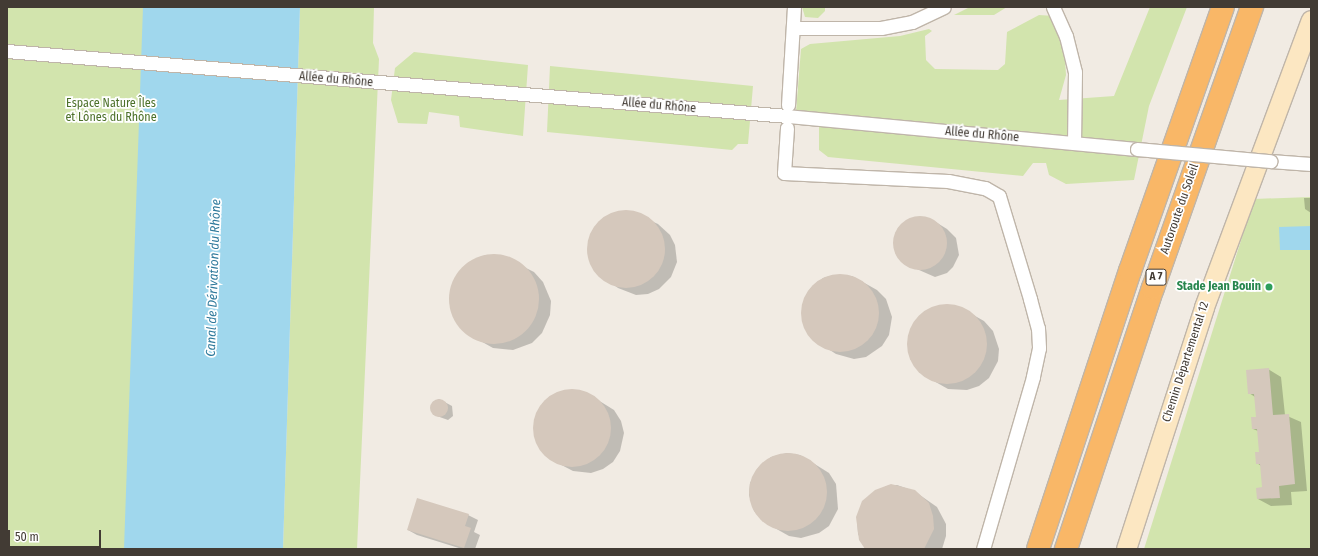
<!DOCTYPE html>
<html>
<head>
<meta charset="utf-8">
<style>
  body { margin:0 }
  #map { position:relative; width:1318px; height:556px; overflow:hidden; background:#f1ebe3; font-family:"Fira Sans Condensed",sans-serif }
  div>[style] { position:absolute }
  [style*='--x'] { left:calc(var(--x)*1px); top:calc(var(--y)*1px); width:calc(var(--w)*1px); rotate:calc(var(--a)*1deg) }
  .green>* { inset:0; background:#d2e4ad }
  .water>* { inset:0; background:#a0d7ed }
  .shadow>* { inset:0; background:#0003 }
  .building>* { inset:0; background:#d5c8bc }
  .round { border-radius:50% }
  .roads { filter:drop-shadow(1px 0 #bfb5a9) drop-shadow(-1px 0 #bfb5a9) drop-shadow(0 1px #bfb5a9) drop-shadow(0 -1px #bfb5a9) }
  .street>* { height:13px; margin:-6.5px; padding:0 6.5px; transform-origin:6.5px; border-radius:6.5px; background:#fff }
  .secondary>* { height:19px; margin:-9.5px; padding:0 9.5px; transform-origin:9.5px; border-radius:9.5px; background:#fce7c2 }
  .highway>* { height:22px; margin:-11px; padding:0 11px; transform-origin:11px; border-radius:11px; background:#f9b767 }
  .bridges { filter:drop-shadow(1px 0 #bfb5a9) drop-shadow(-1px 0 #bfb5a9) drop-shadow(0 1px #bfb5a9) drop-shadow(0 -1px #bfb5a9) }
  .street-bridge>* { height:13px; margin:-6.5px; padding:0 6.5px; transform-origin:6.5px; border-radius:6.5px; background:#fff }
  .dots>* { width:11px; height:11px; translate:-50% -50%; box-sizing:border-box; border:2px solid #fff; border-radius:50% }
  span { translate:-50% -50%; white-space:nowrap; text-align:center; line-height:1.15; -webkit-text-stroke:3.5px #fff; paint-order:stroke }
  .shield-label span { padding:1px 3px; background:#fff; border:1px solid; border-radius:3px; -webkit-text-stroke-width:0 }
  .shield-label { font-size:11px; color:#423b34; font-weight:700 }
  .street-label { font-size:12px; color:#423b34 }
  .park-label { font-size:12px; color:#4d712a }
  .leisure-label { font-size:12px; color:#27864d; font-weight:700 }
  .right { translate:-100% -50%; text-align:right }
  .water-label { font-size:13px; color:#2e799b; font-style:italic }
  .frame { position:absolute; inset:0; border:8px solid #423b34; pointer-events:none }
  .scale { position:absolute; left:8px; top:530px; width:93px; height:18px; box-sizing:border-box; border:2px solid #423b34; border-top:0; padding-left:5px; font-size:12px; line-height:14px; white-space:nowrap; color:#423b34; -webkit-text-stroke:3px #fff; paint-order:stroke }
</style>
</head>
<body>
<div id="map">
  <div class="green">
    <div style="clip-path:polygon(7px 7px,220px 7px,195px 549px,7px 549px)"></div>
    <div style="clip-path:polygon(300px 7px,374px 7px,373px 43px,379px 59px,357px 549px,283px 549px)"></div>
    <div style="clip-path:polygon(802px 7px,825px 7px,825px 11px,818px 18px,805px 17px)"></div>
    <div style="clip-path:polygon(970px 7px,1007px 7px,994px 15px,954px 15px)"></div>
    <div style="clip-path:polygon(1150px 7px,1187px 7px,1149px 106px,1134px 180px,1066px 184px,1049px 175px,1046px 163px,1033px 163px,1023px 176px,828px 157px,819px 150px,819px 113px,796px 112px,801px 49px,810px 44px,900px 36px,929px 29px,932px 31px,925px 36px,926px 60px,935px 69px,998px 70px,1005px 64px,1007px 32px,1039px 15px,1054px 16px,1064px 44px,1066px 75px,1059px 100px,1114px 96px)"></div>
    <div style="clip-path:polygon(414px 52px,528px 65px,523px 136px,460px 127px,459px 116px,429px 112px,427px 124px,398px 123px,391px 100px,395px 68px)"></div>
    <div style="clip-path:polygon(550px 66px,753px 86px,748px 144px,738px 144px,732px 150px,547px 132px)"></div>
    <div style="clip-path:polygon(1311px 197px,1311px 549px,1144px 549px,1254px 199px)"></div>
  </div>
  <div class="water">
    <div style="clip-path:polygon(143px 7px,300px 7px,283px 549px,124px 549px)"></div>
    <div style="clip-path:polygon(1311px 226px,1311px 250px,1280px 250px,1279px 227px)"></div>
  </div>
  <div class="shadow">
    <div style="clip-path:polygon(1304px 198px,1311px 198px,1311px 213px,1305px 209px)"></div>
    <div style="clip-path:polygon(629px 211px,658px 224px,670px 235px,675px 245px,677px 262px,671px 277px,659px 289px,648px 294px,636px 295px,618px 288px,596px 272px,590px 261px,589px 242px,593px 230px,601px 221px,617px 212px)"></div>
    <div style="clip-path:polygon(914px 218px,926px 218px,934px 221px,947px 229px,956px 238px,959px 255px,953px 267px,947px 273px,935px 277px,903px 263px,894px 246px,898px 228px)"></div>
    <div style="clip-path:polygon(488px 256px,502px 256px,534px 272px,543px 282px,551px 301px,550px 315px,542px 333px,532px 343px,513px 350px,493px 348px,468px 334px,455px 318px,451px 305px,453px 285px,459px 273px,475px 260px)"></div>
    <div style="clip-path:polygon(834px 275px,852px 276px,877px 290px,886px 299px,892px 317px,889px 335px,882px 346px,866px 357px,854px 359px,836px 354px,814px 340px,805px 326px,803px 304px,810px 289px,823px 278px)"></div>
    <div style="clip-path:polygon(947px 305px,959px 307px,984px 321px,993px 331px,999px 349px,998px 361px,989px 378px,979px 386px,967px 390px,948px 389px,925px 376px,913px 363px,909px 347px,911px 330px,921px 316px,936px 307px)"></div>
    <div style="clip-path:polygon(1268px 369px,1281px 377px,1285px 415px,1301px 422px,1307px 491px,1291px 492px,1292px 505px,1271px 506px,1258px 499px,1263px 488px,1261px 466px,1257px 463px,1260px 453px,1258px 431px,1253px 429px,1257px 418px,1255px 397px,1249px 393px)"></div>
    <div style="clip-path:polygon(573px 390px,585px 392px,614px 410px,621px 421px,624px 433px,620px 451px,613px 462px,603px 469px,591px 473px,573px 471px,550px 459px,539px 446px,534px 430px,537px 413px,543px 403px,556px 393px)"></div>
    <div style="clip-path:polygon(439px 399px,452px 406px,453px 416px,448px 420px,434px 415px,431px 409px,433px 402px)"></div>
    <div style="clip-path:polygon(787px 453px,800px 455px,813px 463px,829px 473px,836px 484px,838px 509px,829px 526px,819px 533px,801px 538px,789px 536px,766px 523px,754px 511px,749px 495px,750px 483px,758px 468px,771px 457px)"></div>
    <div style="clip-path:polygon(897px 485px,914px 491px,937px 507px,946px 524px,946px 536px,942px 549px,866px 549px,858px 534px,857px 518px,886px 486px)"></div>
    <div style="clip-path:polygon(468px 515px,478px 520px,474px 532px,480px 535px,475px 549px,462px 549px,417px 535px,408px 530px)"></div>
  </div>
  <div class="building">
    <div class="round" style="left:587px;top:210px;width:78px;height:78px"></div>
    <div class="round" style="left:893px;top:216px;width:54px;height:54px"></div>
    <div class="round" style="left:449px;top:254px;width:90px;height:90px"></div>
    <div class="round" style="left:801px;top:274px;width:78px;height:78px"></div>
    <div class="round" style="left:907px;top:304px;width:80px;height:80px"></div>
    <div style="clip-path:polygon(1269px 368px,1273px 415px,1289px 414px,1295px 484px,1279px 486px,1280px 498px,1257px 499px,1256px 488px,1262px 487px,1260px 464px,1256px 464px,1255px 452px,1259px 452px,1257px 429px,1252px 429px,1251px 417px,1256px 417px,1254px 394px,1248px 394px,1246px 370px)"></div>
    <div class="round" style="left:533px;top:389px;width:78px;height:78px"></div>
    <div class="round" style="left:430px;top:399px;width:18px;height:18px"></div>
    <div class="round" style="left:749px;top:453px;width:78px;height:78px"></div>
    <div style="clip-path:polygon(891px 484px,915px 490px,929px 503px,933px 516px,934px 529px,924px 549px,865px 549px,859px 540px,856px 517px,862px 501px,875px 490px)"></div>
    <div style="clip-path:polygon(417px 498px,469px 514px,465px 526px,471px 528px,464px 548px,407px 530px)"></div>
  </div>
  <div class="roads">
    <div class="street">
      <div style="--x:1053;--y:7;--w:32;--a:66"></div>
      <div style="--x:1066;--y:36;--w:37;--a:76"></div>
      <div style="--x:1075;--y:72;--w:71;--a:90.8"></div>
      <div style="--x:793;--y:28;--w:88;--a:0"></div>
      <div style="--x:881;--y:28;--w:32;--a:-11"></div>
      <div style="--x:912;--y:22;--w:35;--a:-25"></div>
      <div style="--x:7;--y:51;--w:783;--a:4.76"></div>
      <div style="--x:787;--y:116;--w:352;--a:5.4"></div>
      <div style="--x:788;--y:105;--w:98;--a:-86.5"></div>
      <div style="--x:787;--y:128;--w:45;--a:93.8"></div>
      <div style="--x:784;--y:173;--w:164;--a:2.8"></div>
      <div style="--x:948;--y:181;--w:38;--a:11"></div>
      <div style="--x:985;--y:188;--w:16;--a:30"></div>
      <div style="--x:999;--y:196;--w:108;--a:73.2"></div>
      <div style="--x:1030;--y:299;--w:30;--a:75"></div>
      <div style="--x:1038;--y:328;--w:20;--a:87"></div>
      <div style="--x:1039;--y:348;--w:30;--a:102"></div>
      <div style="--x:1033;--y:377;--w:179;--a:106.2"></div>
      <div style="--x:1270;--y:161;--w:41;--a:4.2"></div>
    </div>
    <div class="secondary">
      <div style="--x:1126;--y:549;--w:254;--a:-72.1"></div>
      <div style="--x:1204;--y:307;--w:306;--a:-69.6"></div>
    </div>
    <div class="highway">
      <div style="--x:1038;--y:549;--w:293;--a:-71.7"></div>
      <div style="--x:1130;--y:271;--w:280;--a:-70.6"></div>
      <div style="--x:1066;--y:549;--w:275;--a:-71.6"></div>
      <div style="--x:1153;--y:288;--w:298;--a:-70.6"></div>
    </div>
  </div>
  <div class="bridges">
    <div class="street-bridge">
      <div style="--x:1137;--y:149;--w:134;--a:5.2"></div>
    </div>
  </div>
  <div class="dots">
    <div style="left:1269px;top:287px;background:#2e9e5b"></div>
  </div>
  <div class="shield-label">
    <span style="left:1156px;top:277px">A 7</span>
  </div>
  <div class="street-label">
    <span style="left:336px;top:80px;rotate:5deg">Allée du Rhône</span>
    <span style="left:659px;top:106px;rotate:5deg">Allée du Rhône</span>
    <span style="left:982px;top:135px;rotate:5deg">Allée du Rhône</span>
    <span style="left:1180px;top:209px;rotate:-71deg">Autoroute du Soleil</span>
    <span style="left:1186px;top:362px;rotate:-72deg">Chemin Départemental 12</span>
  </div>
  <div class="park-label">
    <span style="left:111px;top:111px">Espace Nature Îles<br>et Lônes du Rhône</span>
  </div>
  <div class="leisure-label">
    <span class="right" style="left:1261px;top:287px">Stade Jean Bouin</span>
  </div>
  <div class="water-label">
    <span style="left:214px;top:278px;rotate:-88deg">Canal de Dérivation du Rhône</span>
  </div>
  <div class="frame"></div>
  <div class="scale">50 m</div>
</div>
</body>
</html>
